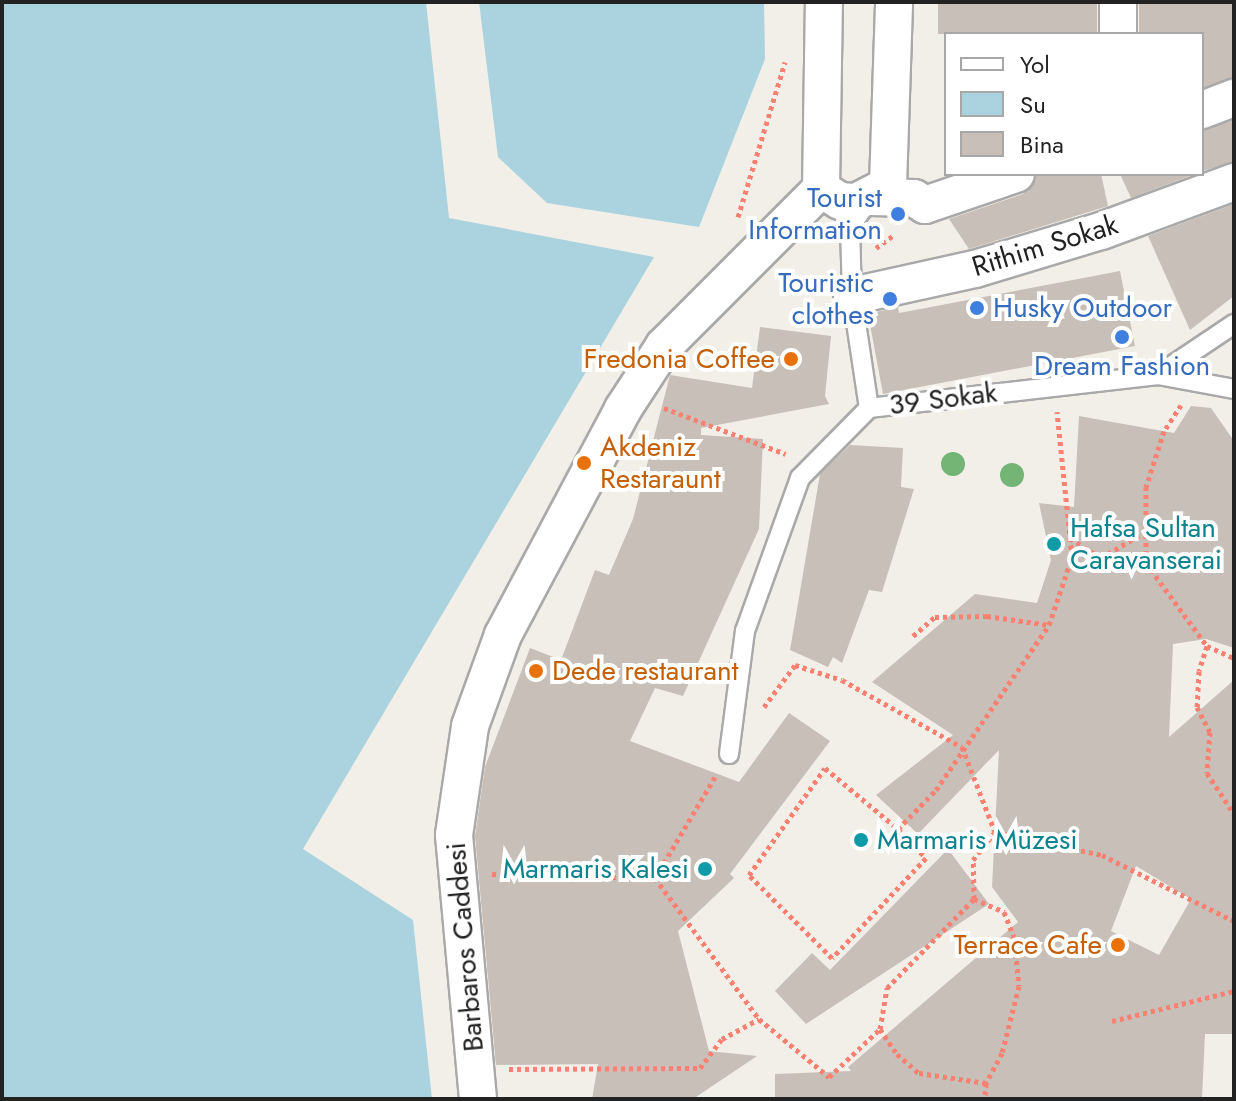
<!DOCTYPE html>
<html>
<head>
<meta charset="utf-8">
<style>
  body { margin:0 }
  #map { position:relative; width:1236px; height:1101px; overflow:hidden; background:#f2efe9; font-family:Jost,sans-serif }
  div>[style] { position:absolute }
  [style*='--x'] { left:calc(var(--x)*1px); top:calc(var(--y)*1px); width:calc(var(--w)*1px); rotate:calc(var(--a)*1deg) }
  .water>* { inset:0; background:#aad3df }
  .building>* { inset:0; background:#c7bfb8 }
  .path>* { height:5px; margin-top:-2.5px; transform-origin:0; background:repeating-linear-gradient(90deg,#fa8072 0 4px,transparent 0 8px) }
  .roads { filter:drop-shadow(2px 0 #a9a9a9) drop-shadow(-2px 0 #a9a9a9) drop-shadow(0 2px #a9a9a9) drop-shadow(0 -2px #a9a9a9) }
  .lane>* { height:18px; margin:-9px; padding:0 9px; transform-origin:9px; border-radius:9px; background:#fff }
  .street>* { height:36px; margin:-18px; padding:0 18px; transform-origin:18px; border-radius:18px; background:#fff }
  .trees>* { width:24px; height:24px; margin:-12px; border-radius:50%; background:#74b475 }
  .dots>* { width:22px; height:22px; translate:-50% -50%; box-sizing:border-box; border:4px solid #fff; border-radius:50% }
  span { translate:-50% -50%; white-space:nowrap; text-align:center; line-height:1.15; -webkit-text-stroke:8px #fff; paint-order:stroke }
  .shop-label { font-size:28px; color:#366cbe }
  .right { translate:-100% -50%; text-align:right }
  .left { translate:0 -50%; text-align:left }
  .street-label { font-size:28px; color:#222 }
  .food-label { font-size:28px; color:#c56008 }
  .culture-label { font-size:28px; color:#0d838f }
  .frame { position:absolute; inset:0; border:4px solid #222; pointer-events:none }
  .legend { position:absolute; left:944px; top:32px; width:260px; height:144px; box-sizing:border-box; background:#fff; border:2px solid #a7a7a7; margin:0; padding:10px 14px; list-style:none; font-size:24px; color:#222 }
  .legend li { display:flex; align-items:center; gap:16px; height:40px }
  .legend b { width:40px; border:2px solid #a7a7a7 }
</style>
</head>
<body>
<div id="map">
  <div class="water">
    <div style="clip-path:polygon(2px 2px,426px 2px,449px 218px,654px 257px,303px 849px,413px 920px,432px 1099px,2px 1099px)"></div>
    <div style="clip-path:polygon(479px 2px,764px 2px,765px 59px,699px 227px,547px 203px,498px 157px)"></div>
  </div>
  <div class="building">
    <div style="clip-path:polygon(938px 2px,1097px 2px,1097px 34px,938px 34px)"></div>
    <div style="clip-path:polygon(1139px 2px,1234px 2px,1234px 78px,1202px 88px,1202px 34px,1139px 34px)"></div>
    <div style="clip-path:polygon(1234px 120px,1234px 162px,1202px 171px,1202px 130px)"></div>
    <div style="clip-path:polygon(1036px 174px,1101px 174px,1108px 206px,969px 249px,949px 219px,1023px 194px)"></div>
    <div style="clip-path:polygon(1120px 174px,1195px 174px,1131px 198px)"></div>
    <div style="clip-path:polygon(1234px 204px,1234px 296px,1190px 330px,1148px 236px)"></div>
    <div style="clip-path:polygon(1120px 271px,1135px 346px,883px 394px,868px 314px,898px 307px,899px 313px)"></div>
    <div style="clip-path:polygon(760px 327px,831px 336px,825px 396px,829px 404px,701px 428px,701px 435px,763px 439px,759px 529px,683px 696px,655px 688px,630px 741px,739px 782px,789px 713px,830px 741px,730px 874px,734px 878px,678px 931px,709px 1051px,757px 1056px,693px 1099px,592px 1099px,598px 1064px,496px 1065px,475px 836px,485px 767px,530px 648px,561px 660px,595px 570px,609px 575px,633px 519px,670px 375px,752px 388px)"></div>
    <div style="clip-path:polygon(evenodd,1191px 406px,1211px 408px,1234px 441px,1234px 648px,1206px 639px,1173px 644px,1169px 737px,1234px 680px,1234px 1034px,1205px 1034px,1202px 1099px,775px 1099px,775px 1074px,851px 1071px,848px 1067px,1018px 922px,992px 887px,999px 750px,918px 834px,876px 795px,953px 735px,872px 682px,975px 594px,1037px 603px,1051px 560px,1039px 503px,1074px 507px,1079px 416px,1174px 433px,1191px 406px,1136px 866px,1191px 899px,1159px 955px,1111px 931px,1136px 866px)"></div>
    <div style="clip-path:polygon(850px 445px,903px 448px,901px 487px,914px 489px,882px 592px,869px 590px,842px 663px,833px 657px,828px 667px,790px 650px,820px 474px)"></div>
    <div style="clip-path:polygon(948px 849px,989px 904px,806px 1024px,775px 991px,812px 953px,830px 970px)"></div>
  </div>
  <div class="path">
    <div style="--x:738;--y:217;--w:162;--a:-73.1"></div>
    <div style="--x:876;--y:248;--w:22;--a:-36"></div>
    <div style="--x:1181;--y:405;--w:31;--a:123"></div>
    <div style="--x:1164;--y:431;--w:59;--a:107.8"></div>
    <div style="--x:1146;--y:487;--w:76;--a:90"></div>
    <div style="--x:1146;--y:563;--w:103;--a:53.7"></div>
    <div style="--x:1207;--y:646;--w:30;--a:24"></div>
    <div style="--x:664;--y:408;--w:130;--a:20.7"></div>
    <div style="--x:1070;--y:538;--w:37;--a:33"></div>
    <div style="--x:1101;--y:558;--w:49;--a:-30.8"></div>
    <div style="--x:913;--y:636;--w:29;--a:-41"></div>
    <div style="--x:935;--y:617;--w:52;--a:-1.1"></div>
    <div style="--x:987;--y:616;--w:63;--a:8.3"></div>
    <div style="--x:1207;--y:646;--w:26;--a:108"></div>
    <div style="--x:1199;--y:671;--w:36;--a:93"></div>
    <div style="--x:1197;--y:707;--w:28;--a:63"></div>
    <div style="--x:1210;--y:732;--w:41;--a:94.2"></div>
    <div style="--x:1207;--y:773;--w:49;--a:56.6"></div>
    <div style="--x:764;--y:707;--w:52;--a:-53.6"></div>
    <div style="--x:795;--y:665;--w:49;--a:17.7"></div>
    <div style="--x:842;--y:680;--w:137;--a:29.2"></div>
    <div style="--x:962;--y:747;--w:91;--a:68.8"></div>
    <div style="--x:995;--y:832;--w:109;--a:12.1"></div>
    <div style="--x:1102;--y:855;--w:148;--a:26.6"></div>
    <div style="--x:715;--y:777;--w:117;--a:120.7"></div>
    <div style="--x:655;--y:878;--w:175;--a:53.6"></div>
    <div style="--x:898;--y:829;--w:40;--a:46"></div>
    <div style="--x:926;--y:858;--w:137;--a:133.2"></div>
    <div style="--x:832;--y:958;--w:117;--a:-135"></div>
    <div style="--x:749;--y:875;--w:131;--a:-54.6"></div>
    <div style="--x:825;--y:768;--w:95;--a:39.9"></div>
    <div style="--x:898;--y:829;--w:54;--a:-45.7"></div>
    <div style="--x:936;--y:790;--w:200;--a:-55.6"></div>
    <div style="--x:1049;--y:625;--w:72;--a:-71.3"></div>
    <div style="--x:1072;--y:557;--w:146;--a:-95.9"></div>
    <div style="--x:492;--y:874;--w:163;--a:1.4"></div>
    <div style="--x:974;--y:899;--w:33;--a:23"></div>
    <div style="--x:1004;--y:912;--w:27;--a:68"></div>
    <div style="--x:1014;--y:937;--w:49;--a:84.2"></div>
    <div style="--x:1019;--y:986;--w:69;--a:104.2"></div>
    <div style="--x:1002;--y:1053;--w:34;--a:118"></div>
    <div style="--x:1112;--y:1021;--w:126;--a:-13.8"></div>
    <div style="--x:880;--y:1029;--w:30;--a:56"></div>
    <div style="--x:897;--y:1054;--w:29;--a:41"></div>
    <div style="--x:919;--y:1073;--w:68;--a:8.5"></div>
    <div style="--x:986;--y:1083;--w:16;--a:94"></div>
    <div style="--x:509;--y:1069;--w:191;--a:-0.3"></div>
    <div style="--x:700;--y:1068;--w:36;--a:-53"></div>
    <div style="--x:722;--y:1039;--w:42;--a:-28.4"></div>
    <div style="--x:759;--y:1019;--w:91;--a:39.6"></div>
    <div style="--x:829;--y:1077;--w:70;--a:-43.3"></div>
    <div style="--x:880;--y:1029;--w:42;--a:-80.3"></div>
    <div style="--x:887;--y:988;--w:124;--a:-45.7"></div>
    <div style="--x:974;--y:899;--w:39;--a:-91"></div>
    <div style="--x:973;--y:860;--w:36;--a:-52"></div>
  </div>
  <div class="roads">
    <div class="lane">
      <div style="--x:867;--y:203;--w:29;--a:126"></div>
      <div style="--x:850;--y:226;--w:70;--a:88.4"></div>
      <div style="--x:852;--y:296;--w:113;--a:81.4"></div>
      <div style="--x:1158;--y:375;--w:92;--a:-33.9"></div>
      <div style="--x:869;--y:408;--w:291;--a:-6.5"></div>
      <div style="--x:1158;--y:375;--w:77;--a:10.4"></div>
      <div style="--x:729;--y:754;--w:124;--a:-82.6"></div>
      <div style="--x:745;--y:631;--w:163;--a:-70.2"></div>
      <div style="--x:800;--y:478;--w:98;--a:-45.4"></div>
    </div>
    <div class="street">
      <div style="--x:1118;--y:2;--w:32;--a:90"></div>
      <div style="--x:1202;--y:110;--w:34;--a:-21"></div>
      <div style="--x:821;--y:189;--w:22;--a:32"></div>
      <div style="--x:840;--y:201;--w:16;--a:4"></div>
      <div style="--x:856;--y:202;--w:36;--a:-27"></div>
      <div style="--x:888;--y:186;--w:184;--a:-88.1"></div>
      <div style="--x:821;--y:189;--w:187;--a:-89.1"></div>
      <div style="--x:871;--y:197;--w:43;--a:1.3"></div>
      <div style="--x:914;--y:198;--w:13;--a:32"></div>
      <div style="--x:925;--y:205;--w:96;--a:-18.8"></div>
      <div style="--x:852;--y:296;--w:126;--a:-12.4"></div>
      <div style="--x:975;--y:269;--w:132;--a:-16.8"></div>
      <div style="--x:1101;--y:231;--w:142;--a:-20.2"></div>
      <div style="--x:478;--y:1099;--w:265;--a:-95.2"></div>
      <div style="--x:454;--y:835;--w:110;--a:-81.6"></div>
      <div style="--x:470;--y:726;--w:97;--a:-70.1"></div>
      <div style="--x:503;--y:635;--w:256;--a:-62"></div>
      <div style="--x:623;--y:409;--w:75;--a:-56.9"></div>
      <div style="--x:664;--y:346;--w:222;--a:-45"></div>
    </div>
  </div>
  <div class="trees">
    <div style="left:953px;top:464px"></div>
    <div style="left:1012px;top:475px"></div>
  </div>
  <div class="dots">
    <div style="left:898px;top:214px;background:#3f7fe0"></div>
    <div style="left:890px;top:299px;background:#3f7fe0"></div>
    <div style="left:977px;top:308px;background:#3f7fe0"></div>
    <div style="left:1122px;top:337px;background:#3f7fe0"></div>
    <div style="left:791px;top:359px;background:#e8710a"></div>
    <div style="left:584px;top:463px;background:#e8710a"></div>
    <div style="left:1054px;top:544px;background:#0f9aa8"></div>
    <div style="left:536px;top:671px;background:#e8710a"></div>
    <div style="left:861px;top:840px;background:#0f9aa8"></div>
    <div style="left:705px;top:869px;background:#0f9aa8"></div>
    <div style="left:1118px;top:945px;background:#e8710a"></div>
  </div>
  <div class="shop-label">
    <span class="right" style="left:882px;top:214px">Tourist<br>Information</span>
    <span class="right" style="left:874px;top:299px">Touristic<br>clothes</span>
    <span class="left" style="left:993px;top:308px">Husky Outdoor</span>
    <span style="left:1122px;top:366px">Dream Fashion</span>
  </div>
  <div class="street-label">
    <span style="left:1045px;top:246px;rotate:-17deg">Rithim Sokak</span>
    <span style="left:943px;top:399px;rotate:-7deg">39 Sokak</span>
    <span style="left:465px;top:947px;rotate:-95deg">Barbaros Caddesi</span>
  </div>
  <div class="food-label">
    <span class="right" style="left:775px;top:359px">Fredonia Coffee</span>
    <span class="left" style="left:600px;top:463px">Akdeniz<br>Restaraunt</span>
    <span class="left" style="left:552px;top:671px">Dede restaurant</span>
    <span class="right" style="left:1102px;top:945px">Terrace Cafe</span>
  </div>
  <div class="culture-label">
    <span class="left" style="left:1070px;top:544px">Hafsa Sultan<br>Caravanserai</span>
    <span class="left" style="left:877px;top:840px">Marmaris Müzesi</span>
    <span class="right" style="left:689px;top:869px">Marmaris Kalesi</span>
  </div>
  <div class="frame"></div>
  <ul class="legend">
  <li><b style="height:10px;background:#fff"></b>Yol</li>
  <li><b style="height:22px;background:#aad3df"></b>Su</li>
  <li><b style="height:22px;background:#c7bfb8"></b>Bina</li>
  </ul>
</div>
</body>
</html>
